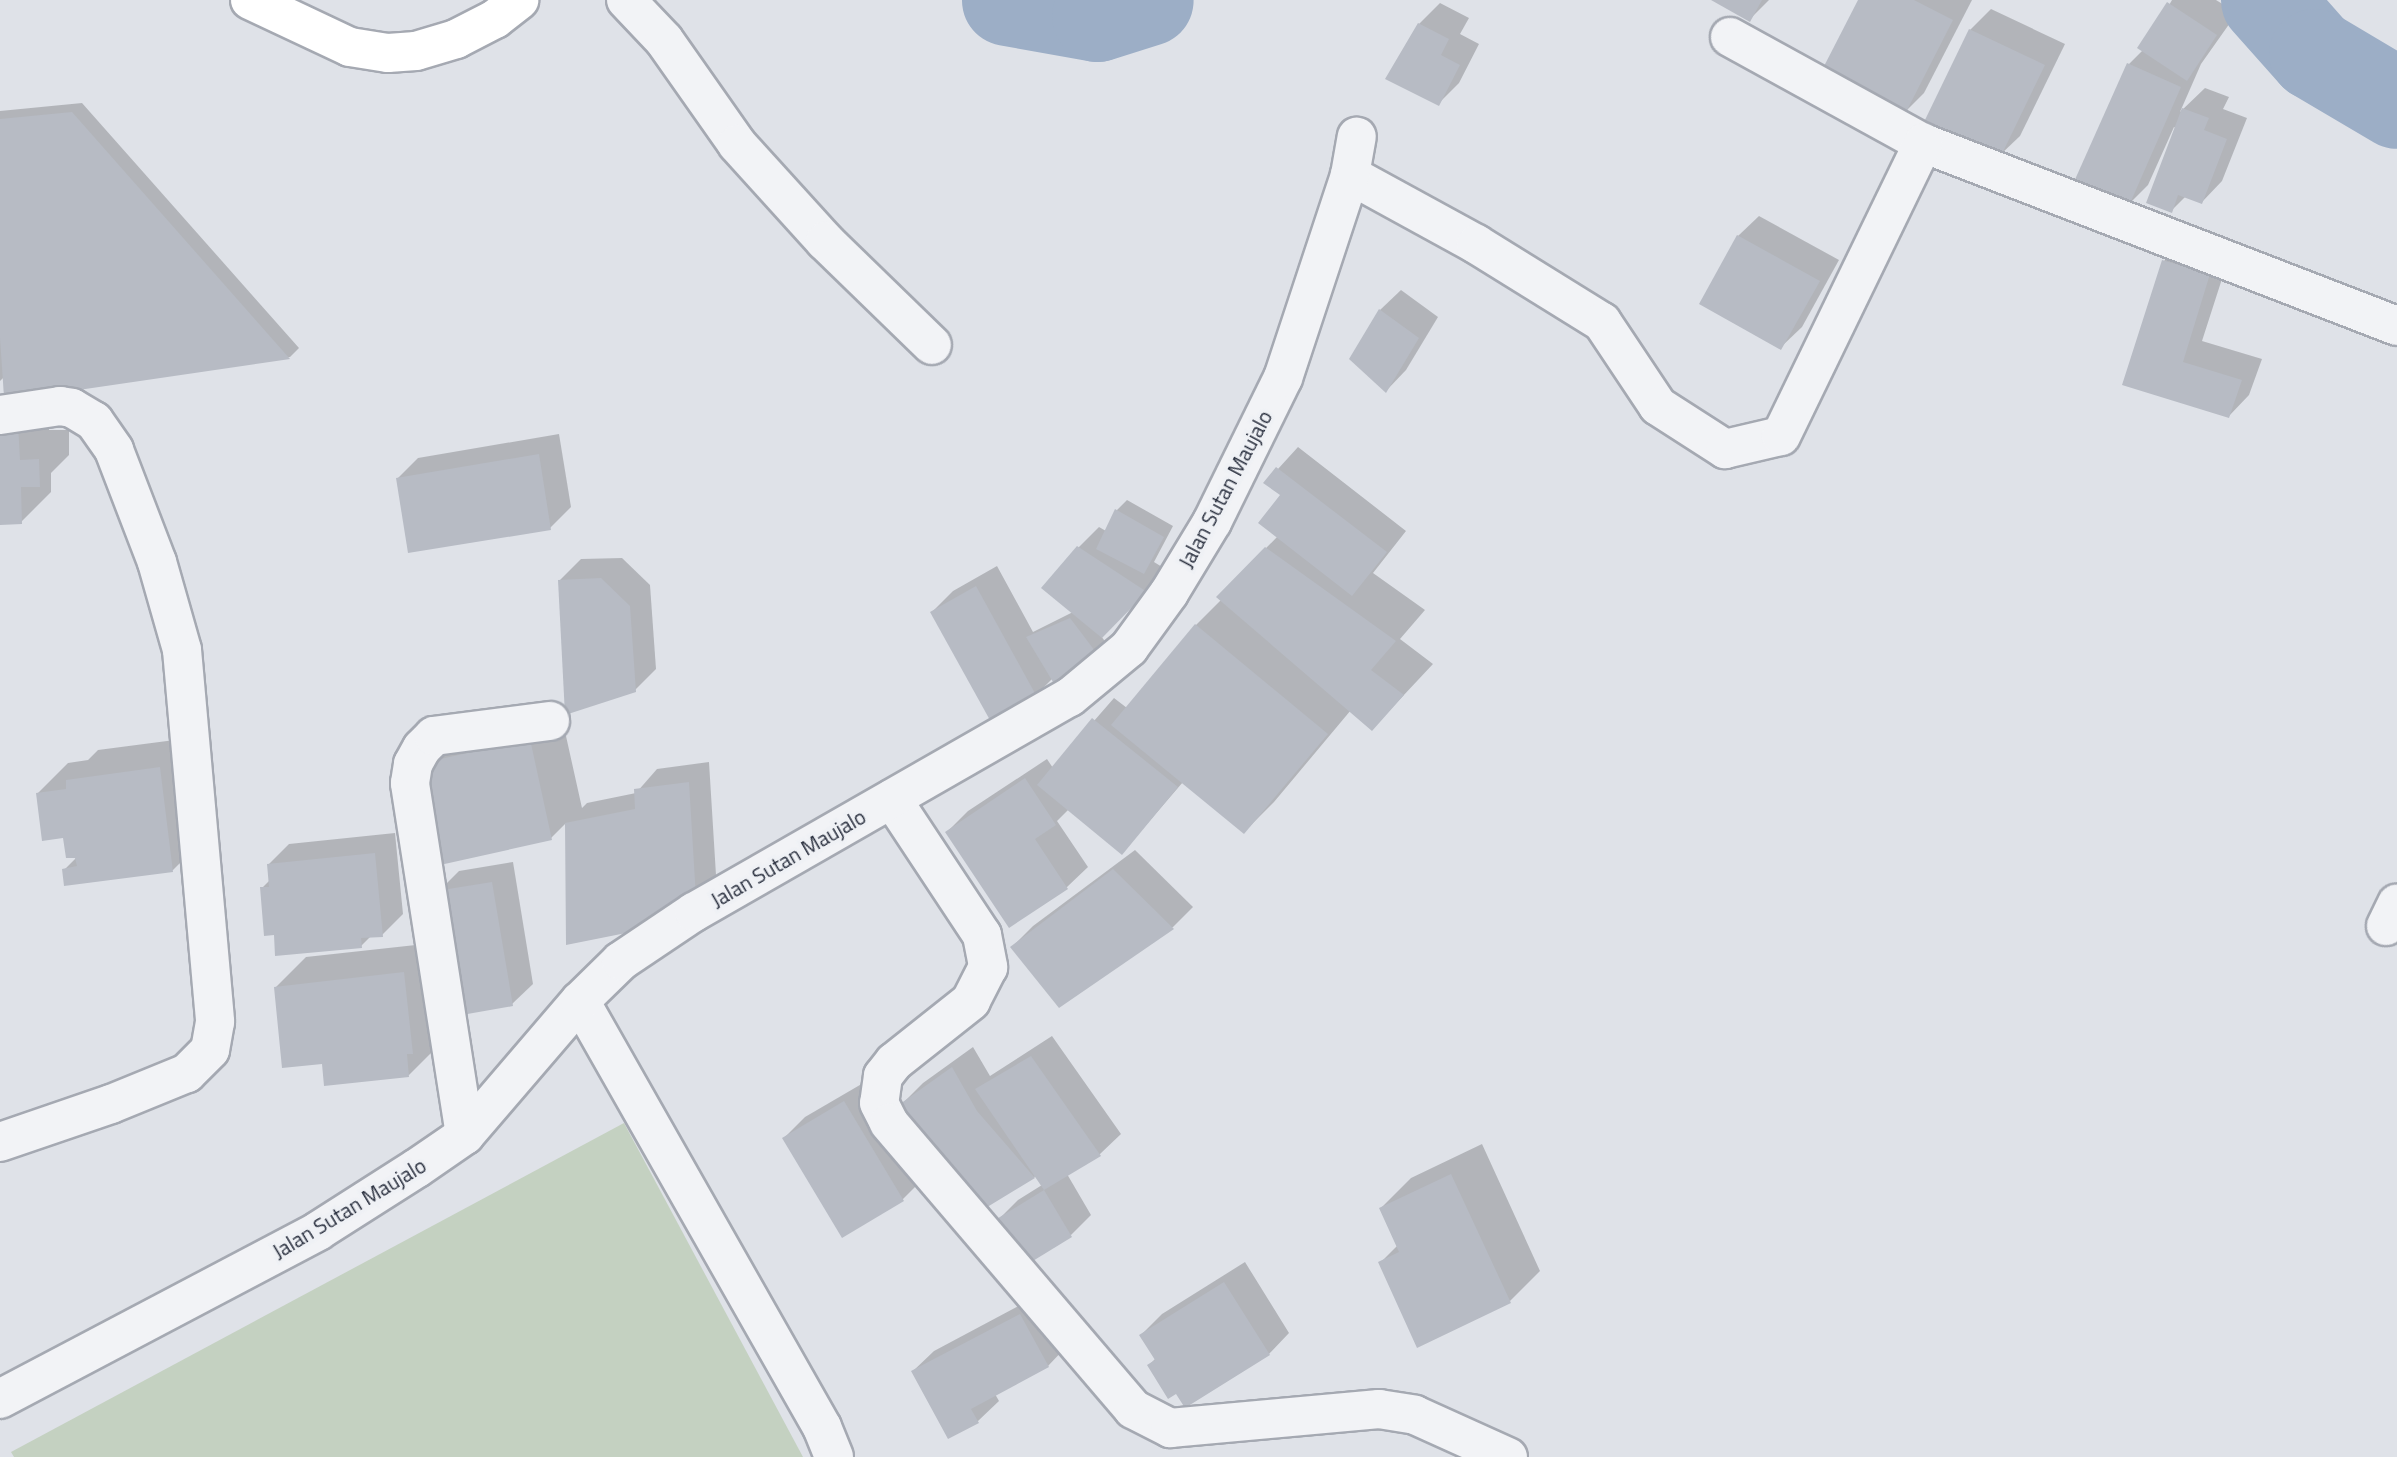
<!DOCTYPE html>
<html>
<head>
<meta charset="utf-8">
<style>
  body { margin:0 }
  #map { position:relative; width:2397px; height:1457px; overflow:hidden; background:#dfe2e8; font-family:"Titillium Web",sans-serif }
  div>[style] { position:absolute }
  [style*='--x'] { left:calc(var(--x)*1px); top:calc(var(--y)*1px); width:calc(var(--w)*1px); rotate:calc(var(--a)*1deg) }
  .green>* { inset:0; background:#c4d1c1 }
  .shadow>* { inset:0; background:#0003 }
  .river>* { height:91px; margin:-45.5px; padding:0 45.5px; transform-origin:45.5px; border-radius:45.5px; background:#9caec6 }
  .building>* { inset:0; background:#b7bbc4 }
  .roads { filter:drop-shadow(2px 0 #a5a9b2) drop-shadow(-2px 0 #a5a9b2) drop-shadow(0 2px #a5a9b2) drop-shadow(0 -2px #a5a9b2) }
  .minor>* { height:38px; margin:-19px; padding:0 19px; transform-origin:19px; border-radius:19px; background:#f2f3f6 }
  .secondary>* { height:38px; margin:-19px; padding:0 19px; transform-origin:19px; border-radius:19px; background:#fff }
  span { translate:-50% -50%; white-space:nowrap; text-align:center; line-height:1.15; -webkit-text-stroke:7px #eff1f5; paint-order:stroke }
  .street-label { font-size:21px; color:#292f3e }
</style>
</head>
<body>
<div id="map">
  <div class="green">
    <div style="clip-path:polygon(624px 1123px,803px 1457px,14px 1457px,11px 1452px)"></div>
  </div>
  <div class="shadow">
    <div style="clip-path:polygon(1714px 0,1769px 0,1749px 20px)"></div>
    <div style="clip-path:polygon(1860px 0,1972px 0,1924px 93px,1903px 114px)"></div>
    <div style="clip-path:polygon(2172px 0,2216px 0,2237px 13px,2201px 64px,2180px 112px,2205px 88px,2229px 97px,2223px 109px,2247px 118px,2222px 181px,2202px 202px,2186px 196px,2171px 211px,2176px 128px,2174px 127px,2148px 185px,2127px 206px,2129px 64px,2143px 50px)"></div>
    <div style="clip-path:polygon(1440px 3px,1469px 18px,1460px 34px,1479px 44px,1459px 83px,1438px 104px,1419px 24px)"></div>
    <div style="clip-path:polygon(1991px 9px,2065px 44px,2020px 136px,1999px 156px,1970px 30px)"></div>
    <div style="clip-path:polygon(82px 103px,299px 348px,290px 357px,48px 392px,49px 430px,69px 430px,69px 455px,51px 473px,51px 492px,21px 522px,0 523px,0 395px,6px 394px,5px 376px,0 381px,0 111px)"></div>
    <div style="clip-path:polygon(1759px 216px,1839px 260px,1802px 327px,1781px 347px,1738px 236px)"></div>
    <div style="clip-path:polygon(2184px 240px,2230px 254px,2202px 341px,2262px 359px,2249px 395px,2229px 416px,2124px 384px,2164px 261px)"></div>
    <div style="clip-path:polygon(1401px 290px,1438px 317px,1406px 370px,1386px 391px,1380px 310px)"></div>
    <div style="clip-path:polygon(559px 434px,571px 507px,550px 528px,398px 478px,418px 458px)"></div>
    <div style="clip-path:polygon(1298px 447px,1406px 531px,1373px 573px,1425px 610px,1400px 639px,1433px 664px,1372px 729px,1351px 710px,1274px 802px,1244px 832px,1183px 782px,1122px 853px,1069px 809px,1057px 821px,1088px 867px,1067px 887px,1009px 925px,947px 832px,968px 811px,1047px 759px,1053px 768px,1114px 698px,1127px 708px,1196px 625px,1221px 600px,1218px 597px,1278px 536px,1282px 495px,1266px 482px)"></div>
    <div style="clip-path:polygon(1127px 500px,1173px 526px,1154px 562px,1167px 570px,1101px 636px,1107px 644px,1053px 678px,1036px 695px,932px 612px,953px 591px,997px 566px,1033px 632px,1073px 612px,1078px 548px,1099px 527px,1106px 531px,1117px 510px)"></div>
    <div style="clip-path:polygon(622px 558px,650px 585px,656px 669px,635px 690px,560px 580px,581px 559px)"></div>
    <div style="clip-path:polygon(560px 709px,582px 808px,587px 803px,636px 793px,657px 769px,709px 762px,716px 875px,695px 896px,566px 823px,551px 838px,420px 764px,450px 734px)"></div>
    <div style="clip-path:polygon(190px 738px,203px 840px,173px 870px,64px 870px,78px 856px,38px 793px,68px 763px,88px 760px,98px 750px)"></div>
    <div style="clip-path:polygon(395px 833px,403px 914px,382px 935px,371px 936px,361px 946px,275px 933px,262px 888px,270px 880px,268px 865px,289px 844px)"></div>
    <div style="clip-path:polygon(1135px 850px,1193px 907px,1173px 927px,1059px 1005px,1012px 947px,1033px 926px)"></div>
    <div style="clip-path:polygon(513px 862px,533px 984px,512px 1004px,438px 892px,459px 871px)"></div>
    <div style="clip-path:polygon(434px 943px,439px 1045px,409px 1075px,323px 1062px,276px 987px,306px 957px)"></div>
    <div style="clip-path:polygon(1052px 1036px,1121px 1134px,1100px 1154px,1067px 1174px,1091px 1215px,1071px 1235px,997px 1221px,1018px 1200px,1042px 1185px,1036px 1176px,984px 1207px,902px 1104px,923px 1083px,973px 1047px,990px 1076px)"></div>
    <div style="clip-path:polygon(865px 1082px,923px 1179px,902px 1200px,784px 1138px,805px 1117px)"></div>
    <div style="clip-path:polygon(1482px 1144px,1540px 1271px,1510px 1301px,1380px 1263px,1398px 1245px,1381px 1208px,1411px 1178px)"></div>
    <div style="clip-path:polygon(1245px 1262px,1289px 1333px,1269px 1354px,1177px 1392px,1149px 1365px,1156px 1358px,1141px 1335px,1162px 1314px)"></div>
    <div style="clip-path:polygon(1041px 1294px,1068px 1345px,1048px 1366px,995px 1394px,999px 1401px,978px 1421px,948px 1437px,913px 1371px,934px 1351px)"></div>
  </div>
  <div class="river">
    <div style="--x:1007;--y:0;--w:91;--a:10.1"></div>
    <div style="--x:1097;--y:16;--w:53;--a:-17.4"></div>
    <div style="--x:2266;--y:0;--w:72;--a:48.4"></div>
    <div style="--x:2314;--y:54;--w:96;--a:30.6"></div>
  </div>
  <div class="building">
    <div style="clip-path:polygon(1711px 0,1762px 0,1750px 22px)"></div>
    <div style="clip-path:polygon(1858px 0,1914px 0,1953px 20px,1904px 116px,1820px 74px)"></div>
    <div style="clip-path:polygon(2167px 2px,2217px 35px,2187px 81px,2137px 48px)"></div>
    <div style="clip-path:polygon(1418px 23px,1449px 39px,1441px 55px,1460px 65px,1439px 106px,1385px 79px)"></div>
    <div style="clip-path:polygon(1969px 29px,2045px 65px,2000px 158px,1924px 122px)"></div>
    <div style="clip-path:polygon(2127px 63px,2181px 87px,2128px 208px,2073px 184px)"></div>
    <div style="clip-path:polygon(2182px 108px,2209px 118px,2204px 130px,2227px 139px,2202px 204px,2178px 195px,2172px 213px,2146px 203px)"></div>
    <div style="clip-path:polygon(72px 112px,290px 359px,58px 393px,4px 397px,0 338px,0 119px)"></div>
    <div style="clip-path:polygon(1737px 235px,1820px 281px,1781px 350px,1699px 304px)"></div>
    <div style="clip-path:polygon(2162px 260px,2210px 274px,2183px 362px,2242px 380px,2229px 418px,2122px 385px)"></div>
    <div style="clip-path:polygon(1379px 309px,1419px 338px,1386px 393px,1349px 359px)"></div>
    <div style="clip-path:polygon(0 423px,18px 423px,20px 460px,39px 459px,40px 487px,21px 487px,22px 524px,0 525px)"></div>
    <div style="clip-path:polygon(539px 454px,551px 530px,408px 553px,396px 478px)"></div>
    <div style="clip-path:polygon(1276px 467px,1387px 552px,1352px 596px,1258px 523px,1280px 495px,1263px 483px)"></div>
    <div style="clip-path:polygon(1115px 509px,1164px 537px,1144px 574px,1096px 549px)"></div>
    <div style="clip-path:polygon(1077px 546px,1147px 592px,1102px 638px,1041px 588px)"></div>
    <div style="clip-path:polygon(1265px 547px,1396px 641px,1371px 670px,1404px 695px,1372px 731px,1216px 597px)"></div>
    <div style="clip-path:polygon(601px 578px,630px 606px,636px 692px,565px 715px,558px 580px)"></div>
    <div style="clip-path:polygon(976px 586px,1037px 697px,991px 722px,930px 612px)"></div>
    <div style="clip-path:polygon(1070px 618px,1098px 655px,1053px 682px,1026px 637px)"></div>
    <div style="clip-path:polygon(1195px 624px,1328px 734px,1244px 834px,1111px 725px)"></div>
    <div style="clip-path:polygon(1092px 718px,1178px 787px,1122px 855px,1037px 785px)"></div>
    <div style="clip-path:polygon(530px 739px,552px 840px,440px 865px,418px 764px)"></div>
    <div style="clip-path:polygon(160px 767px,173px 872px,64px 886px,62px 869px,77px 866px,75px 858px,66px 858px,63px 838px,42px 841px,36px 793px,66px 789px,66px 780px)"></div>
    <div style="clip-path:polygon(1025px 778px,1056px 825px,1035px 839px,1068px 889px,1009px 928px,945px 832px)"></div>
    <div style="clip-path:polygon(689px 782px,696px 898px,641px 930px,566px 945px,565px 823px,635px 809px,634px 789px)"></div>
    <div style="clip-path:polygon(375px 853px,383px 937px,361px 938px,362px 948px,275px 956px,274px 935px,264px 936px,260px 887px,269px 887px,267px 864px)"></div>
    <div style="clip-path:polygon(1113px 869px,1174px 929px,1059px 1008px,1010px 947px)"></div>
    <div style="clip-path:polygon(492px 882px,513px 1006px,456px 1016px,436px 891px)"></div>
    <div style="clip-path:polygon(404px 972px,413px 1054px,407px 1054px,409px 1077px,324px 1086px,322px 1064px,282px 1068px,274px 987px)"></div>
    <div style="clip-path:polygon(1031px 1056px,1101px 1156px,1044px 1190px,975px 1089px)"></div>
    <div style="clip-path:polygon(952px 1067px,977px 1111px,1035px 1178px,984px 1209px,900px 1104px)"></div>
    <div style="clip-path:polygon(844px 1101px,904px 1201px,842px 1238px,782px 1138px)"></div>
    <div style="clip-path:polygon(1451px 1174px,1511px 1303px,1417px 1348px,1378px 1262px,1399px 1252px,1379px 1208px)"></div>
    <div style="clip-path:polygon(1044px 1190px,1072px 1237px,1023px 1267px,995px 1220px)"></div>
    <div style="clip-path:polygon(1224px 1282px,1270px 1355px,1185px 1408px,1176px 1394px,1168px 1399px,1147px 1365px,1155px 1360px,1139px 1335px)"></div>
    <div style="clip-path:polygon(1020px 1314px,1049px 1367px,971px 1409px,979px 1423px,948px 1439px,911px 1371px)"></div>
  </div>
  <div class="roads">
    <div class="minor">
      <div style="--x:626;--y:0;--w:55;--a:46.5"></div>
      <div style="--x:664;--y:40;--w:127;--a:54.9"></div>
      <div style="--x:737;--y:144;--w:131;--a:47.8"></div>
      <div style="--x:825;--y:241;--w:149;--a:44.2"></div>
      <div style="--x:1730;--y:37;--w:220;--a:28.8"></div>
      <div style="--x:1923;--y:143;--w:508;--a:21.11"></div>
      <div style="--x:1350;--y:175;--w:144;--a:28.7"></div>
      <div style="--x:1476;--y:244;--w:148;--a:31.8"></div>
      <div style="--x:1602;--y:322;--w:101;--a:56.3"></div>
      <div style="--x:1658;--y:406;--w:80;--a:32.7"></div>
      <div style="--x:1725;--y:449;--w:57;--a:-13.1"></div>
      <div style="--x:1781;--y:436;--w:326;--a:-64.1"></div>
      <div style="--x:0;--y:415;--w:61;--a:-8.5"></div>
      <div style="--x:60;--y:406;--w:12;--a:9"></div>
      <div style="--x:72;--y:408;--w:26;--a:31"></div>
      <div style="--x:94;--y:421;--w:35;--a:55"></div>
      <div style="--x:114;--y:450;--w:120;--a:69"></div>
      <div style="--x:157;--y:562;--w:91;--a:74.1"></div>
      <div style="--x:182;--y:650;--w:373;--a:84.9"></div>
      <div style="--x:215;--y:1022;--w:28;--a:100"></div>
      <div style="--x:210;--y:1050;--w:33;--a:135"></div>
      <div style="--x:187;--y:1073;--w:82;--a:157.8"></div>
      <div style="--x:111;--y:1104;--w:117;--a:161.1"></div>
      <div style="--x:892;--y:799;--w:163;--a:56.5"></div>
      <div style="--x:982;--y:935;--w:33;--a:79"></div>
      <div style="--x:988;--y:967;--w:38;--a:117"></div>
      <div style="--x:971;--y:1001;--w:98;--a:141.6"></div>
      <div style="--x:894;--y:1062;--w:18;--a:128"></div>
      <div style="--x:883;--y:1076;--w:27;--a:98"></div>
      <div style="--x:879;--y:1103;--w:22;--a:63"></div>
      <div style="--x:889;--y:1123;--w:376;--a:49.5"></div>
      <div style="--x:1133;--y:1409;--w:42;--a:27.2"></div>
      <div style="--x:1170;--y:1428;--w:210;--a:-5.2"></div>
      <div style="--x:1379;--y:1409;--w:36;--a:9"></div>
      <div style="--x:1415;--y:1415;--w:102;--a:24.3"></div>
      <div style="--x:2386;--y:926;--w:25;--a:-64"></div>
      <div style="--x:580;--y:1001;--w:490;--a:60.4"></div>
      <div style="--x:822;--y:1427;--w:32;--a:68"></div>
      <div style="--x:465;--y:1135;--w:356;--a:-98.9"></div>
      <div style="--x:410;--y:783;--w:19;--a:-81"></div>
      <div style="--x:413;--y:764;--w:18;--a:-61"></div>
      <div style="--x:422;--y:748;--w:17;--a:-45"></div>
      <div style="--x:434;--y:736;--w:117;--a:-7.4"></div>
      <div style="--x:0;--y:1399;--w:360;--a:-27.8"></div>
      <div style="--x:318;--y:1231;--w:117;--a:-32.5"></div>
      <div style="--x:417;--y:1168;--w:58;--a:-34.5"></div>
      <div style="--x:465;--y:1135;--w:177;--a:-49.4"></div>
      <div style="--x:580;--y:1001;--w:57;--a:-44.3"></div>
      <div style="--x:621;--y:961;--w:88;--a:-33.9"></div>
      <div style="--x:694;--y:912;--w:433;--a:-29.8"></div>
      <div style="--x:1070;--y:697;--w:77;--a:-39.7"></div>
      <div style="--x:1129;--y:648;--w:68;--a:-54"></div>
      <div style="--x:1169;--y:593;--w:83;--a:-58.8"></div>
      <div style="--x:1212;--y:522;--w:161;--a:-63.8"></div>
      <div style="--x:1283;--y:378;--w:214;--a:-71.7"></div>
      <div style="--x:1350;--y:175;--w:39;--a:-80"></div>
    </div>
    <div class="secondary">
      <div style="--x:250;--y:0;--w:110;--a:25.2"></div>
      <div style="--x:350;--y:47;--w:38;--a:9"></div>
      <div style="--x:388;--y:53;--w:28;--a:-4"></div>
      <div style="--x:416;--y:51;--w:42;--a:-16.7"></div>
      <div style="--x:456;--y:39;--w:44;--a:-27.1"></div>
      <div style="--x:495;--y:19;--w:31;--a:-38"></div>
    </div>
  </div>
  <div class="street-label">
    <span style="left:1225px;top:489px;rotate:-62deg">Jalan Sutan Maujalo</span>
    <span style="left:788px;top:858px;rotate:-30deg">Jalan Sutan Maujalo</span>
    <span style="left:349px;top:1208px;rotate:-31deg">Jalan Sutan Maujalo</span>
  </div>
</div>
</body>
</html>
